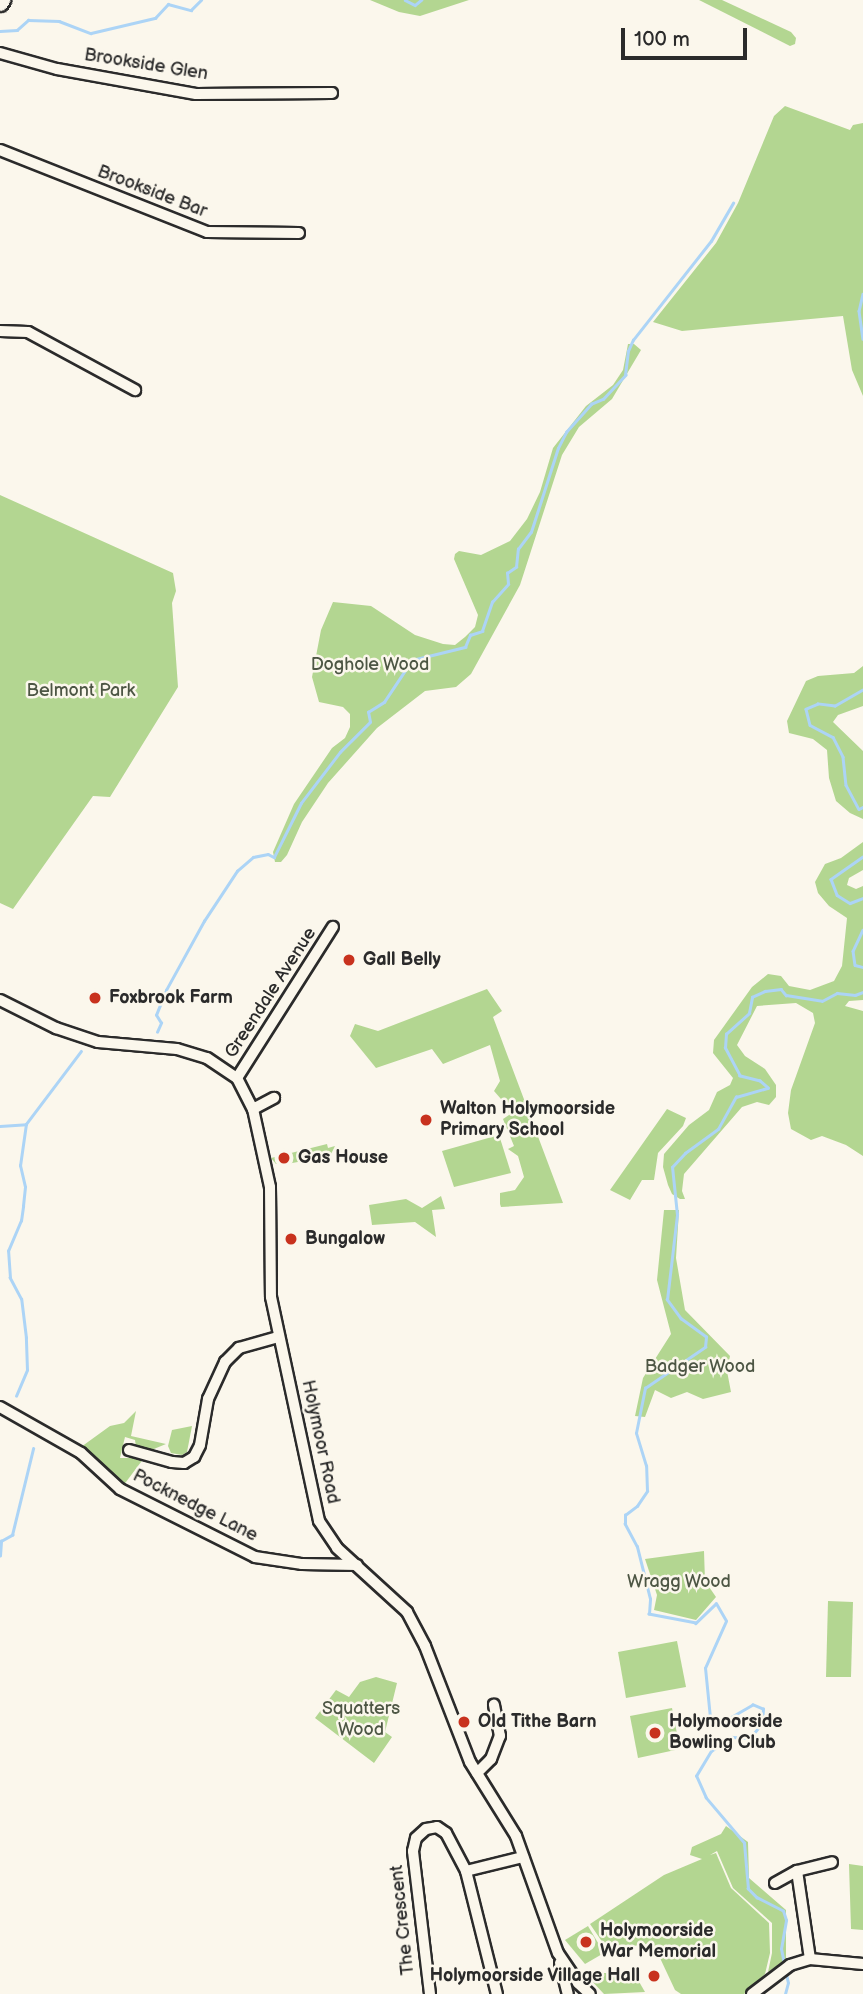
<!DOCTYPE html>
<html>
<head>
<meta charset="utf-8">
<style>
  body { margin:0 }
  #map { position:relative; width:863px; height:1994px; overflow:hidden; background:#fbf7ec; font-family:"Balsamiq Sans",sans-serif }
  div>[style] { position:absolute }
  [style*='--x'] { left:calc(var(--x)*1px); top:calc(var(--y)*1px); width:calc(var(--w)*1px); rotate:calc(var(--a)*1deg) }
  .green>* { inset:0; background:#b3d691 }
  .stream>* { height:2.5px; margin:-1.25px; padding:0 1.25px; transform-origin:1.25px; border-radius:1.25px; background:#acd4f6 }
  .roads { filter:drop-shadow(2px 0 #2b2b2b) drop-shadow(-2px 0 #2b2b2b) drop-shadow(0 2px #2b2b2b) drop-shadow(0 -2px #2b2b2b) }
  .minor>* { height:10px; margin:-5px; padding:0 5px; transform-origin:5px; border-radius:5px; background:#fbf7ec }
  .highway>* { height:16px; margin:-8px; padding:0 8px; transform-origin:8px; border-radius:8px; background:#fbf7ec }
  .dots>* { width:19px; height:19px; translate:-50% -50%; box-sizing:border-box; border:4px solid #fbf7ec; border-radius:50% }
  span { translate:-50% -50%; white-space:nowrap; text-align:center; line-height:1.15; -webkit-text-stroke:5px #fbf7ec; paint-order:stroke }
  .street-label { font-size:18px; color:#2b2b2b }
  .park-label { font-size:18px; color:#4d5644 }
  .poi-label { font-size:18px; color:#2b2b2b; font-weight:700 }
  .left { translate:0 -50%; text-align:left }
  .right { translate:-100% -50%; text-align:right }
  .scale { position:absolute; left:621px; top:28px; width:126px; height:32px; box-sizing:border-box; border:4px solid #2b2b2b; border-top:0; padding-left:9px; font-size:21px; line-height:24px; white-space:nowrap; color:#2b2b2b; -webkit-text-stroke:5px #fbf7ec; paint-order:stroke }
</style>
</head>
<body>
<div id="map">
  <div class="green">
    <div style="clip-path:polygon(370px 0,469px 0,420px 16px,399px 12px)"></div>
    <div style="clip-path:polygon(699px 0,722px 0,791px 32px,796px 38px,795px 44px,790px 46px)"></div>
    <div style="clip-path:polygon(785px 106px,850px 130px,853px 125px,863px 123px,863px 396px,852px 370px,843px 316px,682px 331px,653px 322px,716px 243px,738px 203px,774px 116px)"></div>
    <div style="clip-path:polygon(628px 344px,634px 344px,641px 350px,612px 399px,579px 427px,562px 455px,520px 585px,471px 674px,456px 687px,425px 691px,377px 728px,328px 783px,302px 822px,287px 855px,281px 862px,275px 862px,273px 852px,294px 804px,332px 748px,345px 738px,350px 727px,350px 714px,343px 707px,319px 702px,312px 677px,321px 630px,333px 602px,371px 606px,415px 635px,443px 644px,455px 645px,465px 637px,475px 627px,478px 615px,454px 559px,455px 554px,459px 551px,481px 555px,510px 541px,527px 519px,540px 492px,553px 448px,586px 406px,613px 385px,623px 370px)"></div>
    <div style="clip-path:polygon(0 495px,173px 573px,176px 591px,172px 603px,178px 687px,110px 797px,93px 796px,13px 909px,0 903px)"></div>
    <div style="clip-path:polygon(863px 666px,863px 706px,838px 715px,833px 722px,863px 751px,863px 819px,850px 813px,836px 801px,829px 778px,827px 750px,813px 739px,789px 733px,787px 721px,806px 681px,818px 676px,854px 673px)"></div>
    <div style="clip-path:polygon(863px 842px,863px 870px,849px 878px,847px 885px,856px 889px,863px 886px,863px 1000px,849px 1001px,845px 1006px,863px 1011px,863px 1156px,846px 1145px,822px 1136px,811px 1140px,791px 1129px,788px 1113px,791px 1090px,815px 1023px,813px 1013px,796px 1003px,757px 1006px,737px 1045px,745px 1056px,765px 1069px,776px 1085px,776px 1097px,769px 1105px,757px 1102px,742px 1107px,684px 1174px,682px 1191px,685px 1199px,680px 1199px,672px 1194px,668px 1185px,663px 1167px,664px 1154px,689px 1125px,709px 1110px,717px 1092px,730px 1085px,733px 1078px,713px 1053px,714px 1040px,752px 987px,768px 974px,781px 976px,789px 986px,810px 990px,834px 981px,842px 966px,847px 918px,829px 906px,818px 893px,815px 882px,825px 864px,841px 858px)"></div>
    <div style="clip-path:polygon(487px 989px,502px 1011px,493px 1017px,563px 1203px,501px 1207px,500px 1204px,500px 1193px,515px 1190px,524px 1177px,518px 1156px,508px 1149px,514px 1146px,503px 1119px,509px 1115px,508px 1107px,494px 1091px,500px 1081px,490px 1045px,443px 1064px,432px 1049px,376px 1068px,350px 1036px,355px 1024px,378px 1031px)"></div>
    <div style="clip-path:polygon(667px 1109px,686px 1118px,683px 1126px,658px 1153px,654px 1180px,642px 1180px,630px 1200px,610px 1190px)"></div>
    <div style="clip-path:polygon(499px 1135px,511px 1173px,454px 1187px,442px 1151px)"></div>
    <div style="clip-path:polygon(327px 1144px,328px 1148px,335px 1146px,330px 1156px,287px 1164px,276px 1164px,271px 1158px)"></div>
    <div style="clip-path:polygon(441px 1196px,445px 1209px,432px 1210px,436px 1237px,415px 1222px,372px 1225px,369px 1205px,406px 1199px,422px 1208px)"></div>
    <div style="clip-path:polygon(664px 1210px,679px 1210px,676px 1258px,685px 1310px,730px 1356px,727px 1371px,731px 1392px,703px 1399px,687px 1392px,671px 1398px,655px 1390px,645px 1417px,635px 1416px,643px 1378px,671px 1334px,657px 1280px)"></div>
    <div style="clip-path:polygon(136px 1411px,131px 1436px,166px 1444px,149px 1451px,136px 1447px,135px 1440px,125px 1437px,120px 1458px,144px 1458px,123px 1486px,81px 1447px,110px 1426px,124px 1423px)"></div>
    <div style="clip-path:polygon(192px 1426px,187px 1452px,182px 1455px,171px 1453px,168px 1446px,172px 1430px)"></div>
    <div style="clip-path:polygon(704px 1551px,705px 1581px,716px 1597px,696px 1620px,654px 1610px,657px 1595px,645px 1559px)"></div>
    <div style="clip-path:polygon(828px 1601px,853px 1602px,851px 1677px,826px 1677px)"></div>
    <div style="clip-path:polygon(677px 1641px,686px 1687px,626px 1698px,618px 1652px)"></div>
    <div style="clip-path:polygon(376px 1677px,397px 1683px,385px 1732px,392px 1737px,374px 1763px,315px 1718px,336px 1690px,349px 1697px,360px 1682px)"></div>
    <div style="clip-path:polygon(672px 1708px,680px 1749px,638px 1758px,630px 1716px)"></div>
    <div style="clip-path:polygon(726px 1826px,748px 1842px,749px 1878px,786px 1910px,786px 1960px,768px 1972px,772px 1953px,772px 1923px,733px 1888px,717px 1851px,710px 1855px,716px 1853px,731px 1888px,769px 1923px,770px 1953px,765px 1974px,744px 1994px,681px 1994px,675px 1990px,660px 1958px,649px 1944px,607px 1949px,590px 1924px,664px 1875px,702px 1859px,690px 1855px,692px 1847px,721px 1834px)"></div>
    <div style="clip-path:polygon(849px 1864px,863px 1866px,863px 1930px,851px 1929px)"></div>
    <div style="clip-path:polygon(588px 1926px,604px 1953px,585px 1964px,565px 1940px)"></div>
    <div style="clip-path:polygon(590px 1973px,634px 1973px,645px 1992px,604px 1994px,590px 1979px)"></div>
  </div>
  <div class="stream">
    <div style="--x:405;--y:0;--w:11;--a:27"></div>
    <div style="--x:415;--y:5;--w:8;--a:-40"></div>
    <div style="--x:0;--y:31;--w:17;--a:-3"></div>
    <div style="--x:17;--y:30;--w:15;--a:-42"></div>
    <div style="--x:28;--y:20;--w:31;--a:2"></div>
    <div style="--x:59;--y:21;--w:34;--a:21"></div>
    <div style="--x:91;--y:33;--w:66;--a:-13.2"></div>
    <div style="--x:155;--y:18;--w:19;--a:-47"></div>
    <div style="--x:168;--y:4;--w:24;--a:15"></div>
    <div style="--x:191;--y:10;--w:14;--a:-45"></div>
    <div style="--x:863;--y:294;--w:17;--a:103"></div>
    <div style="--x:859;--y:311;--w:28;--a:82"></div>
    <div style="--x:863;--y:690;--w:32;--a:150"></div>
    <div style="--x:835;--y:706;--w:17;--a:-173"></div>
    <div style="--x:818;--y:704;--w:13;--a:157"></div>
    <div style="--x:806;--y:709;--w:16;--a:76"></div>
    <div style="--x:810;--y:725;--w:26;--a:28"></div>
    <div style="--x:833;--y:737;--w:22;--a:63"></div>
    <div style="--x:843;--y:757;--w:28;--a:84"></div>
    <div style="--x:846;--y:785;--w:27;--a:62"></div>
    <div style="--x:859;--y:809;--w:4;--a:-27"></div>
    <div style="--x:863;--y:857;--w:39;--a:145"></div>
    <div style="--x:831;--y:879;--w:17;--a:69"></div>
    <div style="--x:837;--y:895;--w:15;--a:32"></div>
    <div style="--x:850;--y:903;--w:14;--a:-21"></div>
    <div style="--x:863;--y:930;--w:23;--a:115"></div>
    <div style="--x:853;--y:951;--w:14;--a:82"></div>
    <div style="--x:855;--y:965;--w:8;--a:14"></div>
    <div style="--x:157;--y:1032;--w:10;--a:-66"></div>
    <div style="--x:161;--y:1023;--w:9;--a:-122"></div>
    <div style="--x:156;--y:1015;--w:27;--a:-68"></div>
    <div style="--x:166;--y:990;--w:79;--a:-61.2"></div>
    <div style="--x:204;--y:921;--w:60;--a:-56.6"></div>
    <div style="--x:237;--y:871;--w:21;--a:-41"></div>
    <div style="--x:253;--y:857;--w:15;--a:-11"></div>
    <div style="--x:268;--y:854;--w:7;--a:27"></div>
    <div style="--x:274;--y:857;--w:60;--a:-63.4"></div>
    <div style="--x:301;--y:803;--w:64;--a:-52.6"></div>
    <div style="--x:340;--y:752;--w:42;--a:-45"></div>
    <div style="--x:370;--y:722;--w:10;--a:-101"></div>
    <div style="--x:368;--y:712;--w:19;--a:-32"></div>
    <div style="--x:384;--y:702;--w:50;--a:-56.3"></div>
    <div style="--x:412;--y:660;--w:55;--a:-13.8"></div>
    <div style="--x:465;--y:647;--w:13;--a:-67"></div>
    <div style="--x:470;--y:635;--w:13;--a:-18"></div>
    <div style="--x:482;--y:631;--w:31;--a:-71"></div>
    <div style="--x:492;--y:602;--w:24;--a:-48"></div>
    <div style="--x:508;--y:584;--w:11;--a:-95"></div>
    <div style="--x:507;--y:573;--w:11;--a:-34"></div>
    <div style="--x:516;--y:567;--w:18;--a:-84"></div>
    <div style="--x:518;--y:549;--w:21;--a:-53"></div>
    <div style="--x:531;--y:532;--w:88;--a:-72.2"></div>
    <div style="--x:558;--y:448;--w:18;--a:-63"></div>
    <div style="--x:566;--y:432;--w:38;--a:-48"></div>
    <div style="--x:591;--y:404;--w:13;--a:-23"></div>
    <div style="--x:603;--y:399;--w:33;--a:-47"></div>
    <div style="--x:625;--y:375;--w:24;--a:-83"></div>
    <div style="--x:628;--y:351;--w:12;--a:-66"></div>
    <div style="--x:633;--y:340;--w:126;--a:-51.8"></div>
    <div style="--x:711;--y:241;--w:44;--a:-59.9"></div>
    <div style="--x:0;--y:1126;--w:26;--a:-4"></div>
    <div style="--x:26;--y:1124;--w:91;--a:-53"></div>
    <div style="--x:16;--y:1396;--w:28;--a:-67"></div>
    <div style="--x:27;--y:1370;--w:32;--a:-92"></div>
    <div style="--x:26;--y:1338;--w:39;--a:-97"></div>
    <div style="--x:21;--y:1299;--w:24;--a:-118"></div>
    <div style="--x:10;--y:1278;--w:27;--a:-94"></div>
    <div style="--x:8;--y:1251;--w:33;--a:-67"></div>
    <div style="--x:21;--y:1221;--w:15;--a:-82"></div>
    <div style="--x:23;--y:1206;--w:19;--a:-84"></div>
    <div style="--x:25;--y:1187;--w:22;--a:-103"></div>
    <div style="--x:20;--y:1166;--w:42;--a:-81.9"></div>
    <div style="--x:0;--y:1556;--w:15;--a:-86"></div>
    <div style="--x:1;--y:1541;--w:13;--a:-29"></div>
    <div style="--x:12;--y:1535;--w:89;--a:-76.3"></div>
    <div style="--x:784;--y:1964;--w:15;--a:-101"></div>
    <div style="--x:781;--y:1949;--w:29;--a:-80"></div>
    <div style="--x:786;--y:1920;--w:9;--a:-108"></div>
    <div style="--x:783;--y:1911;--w:29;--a:-153"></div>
    <div style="--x:757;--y:1898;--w:13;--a:-135"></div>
    <div style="--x:748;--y:1889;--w:46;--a:-95"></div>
    <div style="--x:744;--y:1843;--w:59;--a:-130.2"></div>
    <div style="--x:706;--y:1798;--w:24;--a:-114"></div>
    <div style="--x:696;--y:1776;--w:29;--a:-59"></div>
    <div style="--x:711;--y:1751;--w:25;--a:-34"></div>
    <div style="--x:732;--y:1737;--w:18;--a:3"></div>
    <div style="--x:750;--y:1738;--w:19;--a:-51"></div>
    <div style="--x:762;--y:1723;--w:14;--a:-86"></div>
    <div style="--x:763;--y:1709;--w:11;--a:-158"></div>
    <div style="--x:753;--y:1705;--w:32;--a:150"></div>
    <div style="--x:725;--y:1721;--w:15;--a:-169"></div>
    <div style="--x:710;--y:1718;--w:50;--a:-95.7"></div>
    <div style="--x:705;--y:1668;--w:51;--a:-65.9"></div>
    <div style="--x:726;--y:1621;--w:20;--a:-120"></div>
    <div style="--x:716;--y:1604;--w:28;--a:136"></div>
    <div style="--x:696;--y:1623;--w:48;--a:-169.2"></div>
    <div style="--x:649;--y:1614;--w:15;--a:-86"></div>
    <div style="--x:650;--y:1599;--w:54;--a:-104"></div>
    <div style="--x:637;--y:1547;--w:26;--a:-118"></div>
    <div style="--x:625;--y:1524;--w:9;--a:-90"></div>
    <div style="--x:625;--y:1515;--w:15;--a:-37"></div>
    <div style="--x:637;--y:1506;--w:18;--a:-56"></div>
    <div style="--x:647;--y:1491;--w:25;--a:-92"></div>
    <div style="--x:646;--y:1466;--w:34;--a:-107"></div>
    <div style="--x:636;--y:1433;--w:46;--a:-78.7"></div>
    <div style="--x:645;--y:1388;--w:73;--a:-34.3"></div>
    <div style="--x:705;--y:1347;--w:10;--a:-84"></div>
    <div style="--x:706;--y:1337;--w:31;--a:-144"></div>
    <div style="--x:681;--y:1319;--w:24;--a:-126"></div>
    <div style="--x:667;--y:1300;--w:86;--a:-83.3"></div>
    <div style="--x:677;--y:1215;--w:48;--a:-95.9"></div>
    <div style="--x:672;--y:1167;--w:19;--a:-47"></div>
    <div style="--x:685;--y:1153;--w:41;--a:-36"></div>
    <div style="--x:718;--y:1129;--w:37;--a:-61"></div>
    <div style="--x:736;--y:1097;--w:33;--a:-16"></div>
    <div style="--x:768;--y:1088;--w:11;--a:-139"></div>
    <div style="--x:760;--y:1081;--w:21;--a:-166"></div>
    <div style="--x:740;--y:1076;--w:32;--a:-118"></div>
    <div style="--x:725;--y:1048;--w:14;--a:-86"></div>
    <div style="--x:726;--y:1034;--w:31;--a:-42"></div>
    <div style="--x:749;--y:1013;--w:16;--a:-79"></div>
    <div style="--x:752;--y:997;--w:14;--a:-25"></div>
    <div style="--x:765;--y:991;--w:16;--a:-7"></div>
    <div style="--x:781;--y:989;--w:8;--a:50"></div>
    <div style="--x:786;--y:995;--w:36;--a:9"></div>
    <div style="--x:822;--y:1001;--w:17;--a:-28"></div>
    <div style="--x:837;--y:993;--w:18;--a:6"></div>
    <div style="--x:855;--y:995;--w:9;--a:-21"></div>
    <div style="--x:785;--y:1994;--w:11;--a:-75"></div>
    <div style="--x:788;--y:1983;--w:9;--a:-103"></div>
  </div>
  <div class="roads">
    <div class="minor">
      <div style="--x:0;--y:53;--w:59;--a:15.7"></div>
      <div style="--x:57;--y:69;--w:141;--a:10.2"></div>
      <div style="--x:196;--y:94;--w:136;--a:-0.4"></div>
      <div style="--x:0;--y:150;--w:223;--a:21.6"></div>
      <div style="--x:207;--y:232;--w:92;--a:0.6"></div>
      <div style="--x:0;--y:331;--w:28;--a:2"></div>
      <div style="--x:28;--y:332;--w:122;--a:28.5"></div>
      <div style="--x:0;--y:1000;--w:63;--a:26.6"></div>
      <div style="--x:56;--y:1028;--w:44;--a:18.4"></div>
      <div style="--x:98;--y:1042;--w:79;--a:5.1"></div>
      <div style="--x:177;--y:1049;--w:31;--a:17"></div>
      <div style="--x:207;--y:1058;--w:36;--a:34"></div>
      <div style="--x:237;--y:1078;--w:35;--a:63"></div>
      <div style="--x:253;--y:1109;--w:80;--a:77.7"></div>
      <div style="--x:270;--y:1187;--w:110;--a:89.5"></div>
      <div style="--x:271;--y:1297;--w:229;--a:77.9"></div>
      <div style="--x:319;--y:1521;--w:32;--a:56"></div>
      <div style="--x:337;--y:1548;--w:95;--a:42.4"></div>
      <div style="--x:407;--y:1612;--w:38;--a:62"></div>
      <div style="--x:425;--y:1646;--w:124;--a:68.8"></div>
      <div style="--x:470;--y:1762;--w:87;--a:58.1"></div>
      <div style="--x:516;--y:1836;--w:124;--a:70.3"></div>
      <div style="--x:558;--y:1953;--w:36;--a:56"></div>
      <div style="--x:578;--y:1983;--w:16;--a:43"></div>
      <div style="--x:237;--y:1078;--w:179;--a:-57.6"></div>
      <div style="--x:253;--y:1109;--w:24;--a:-28"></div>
      <div style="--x:0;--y:1407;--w:93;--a:29.6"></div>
      <div style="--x:81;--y:1453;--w:53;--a:42.7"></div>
      <div style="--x:120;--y:1489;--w:151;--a:26.7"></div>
      <div style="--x:255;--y:1557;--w:48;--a:8.5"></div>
      <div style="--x:302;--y:1564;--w:55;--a:1"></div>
      <div style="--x:129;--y:1450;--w:45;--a:15.6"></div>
      <div style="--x:172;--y:1462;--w:12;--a:5"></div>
      <div style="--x:184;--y:1463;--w:12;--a:-31"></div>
      <div style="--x:194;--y:1457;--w:13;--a:-63"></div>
      <div style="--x:200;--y:1445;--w:47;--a:-80.1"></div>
      <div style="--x:208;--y:1399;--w:41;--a:-65.3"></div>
      <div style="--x:225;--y:1362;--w:20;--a:-45"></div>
      <div style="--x:239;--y:1348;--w:41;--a:-15.8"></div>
      <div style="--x:477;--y:1773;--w:20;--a:-45"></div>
      <div style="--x:491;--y:1759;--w:25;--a:-69"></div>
      <div style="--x:500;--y:1736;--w:32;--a:-101"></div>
      <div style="--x:466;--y:1871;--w:59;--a:-13.8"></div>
      <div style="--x:797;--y:1871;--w:36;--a:-14"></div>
      <div style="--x:775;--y:1883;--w:25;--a:-29"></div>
      <div style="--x:797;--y:1871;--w:89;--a:81.6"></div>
      <div style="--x:560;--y:1963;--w:32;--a:76"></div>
      <div style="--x:430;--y:1994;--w:144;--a:-96.8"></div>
      <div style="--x:413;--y:1851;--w:13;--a:-77"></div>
      <div style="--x:416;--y:1838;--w:13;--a:-42"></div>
      <div style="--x:426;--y:1829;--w:11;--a:-10"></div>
      <div style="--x:437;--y:1827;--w:11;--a:34"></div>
      <div style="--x:446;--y:1833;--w:43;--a:62.2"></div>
      <div style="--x:466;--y:1871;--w:127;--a:75.9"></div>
      <div style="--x:752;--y:1994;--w:48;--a:-37.3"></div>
      <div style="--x:790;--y:1965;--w:21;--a:-17"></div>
      <div style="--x:810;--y:1959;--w:53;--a:5.4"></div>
    </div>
    <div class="highway">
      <div style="--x:0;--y:3;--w:4;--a:-56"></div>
    </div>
  </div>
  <div class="dots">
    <div style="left:349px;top:960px;background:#c8321e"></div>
    <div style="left:95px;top:998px;background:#c8321e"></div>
    <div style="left:426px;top:1120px;background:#c8321e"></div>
    <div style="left:284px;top:1158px;background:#c8321e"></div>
    <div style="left:291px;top:1239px;background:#c8321e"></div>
    <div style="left:464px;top:1722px;background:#c8321e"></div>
    <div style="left:655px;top:1733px;background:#c8321e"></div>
    <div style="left:586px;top:1942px;background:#c8321e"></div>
    <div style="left:654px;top:1976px;background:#c8321e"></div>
  </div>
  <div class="street-label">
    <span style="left:146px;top:65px;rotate:9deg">Brookside Glen</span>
    <span style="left:152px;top:192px;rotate:21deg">Brookside Bar</span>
    <span style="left:271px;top:993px;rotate:-57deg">Greendale Avenue</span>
    <span style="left:320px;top:1442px;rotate:78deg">Holymoor Road</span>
    <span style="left:195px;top:1506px;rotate:27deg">Pocknedge Lane</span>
    <span style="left:403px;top:1920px;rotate:-96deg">The Crescent</span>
  </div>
  <div class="park-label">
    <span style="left:370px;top:665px">Doghole Wood</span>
    <span style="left:81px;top:691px">Belmont Park</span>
    <span style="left:700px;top:1367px">Badger Wood</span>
    <span style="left:679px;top:1582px">Wragg Wood</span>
    <span style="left:361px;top:1720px">Squatters<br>Wood</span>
  </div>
  <div class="poi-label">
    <span class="left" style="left:363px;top:960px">Gall Belly</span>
    <span class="left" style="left:109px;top:998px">Foxbrook Farm</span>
    <span class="left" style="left:440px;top:1120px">Walton Holymoorside<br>Primary School</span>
    <span class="left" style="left:298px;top:1158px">Gas House</span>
    <span class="left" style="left:305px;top:1239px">Bungalow</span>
    <span class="left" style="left:478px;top:1722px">Old Tithe Barn</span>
    <span class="left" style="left:669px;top:1733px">Holymoorside<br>Bowling Club</span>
    <span class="left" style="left:600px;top:1942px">Holymoorside<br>War Memorial</span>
    <span class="right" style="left:640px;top:1976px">Holymoorside Village Hall</span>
  </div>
  <div class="scale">100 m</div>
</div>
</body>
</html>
